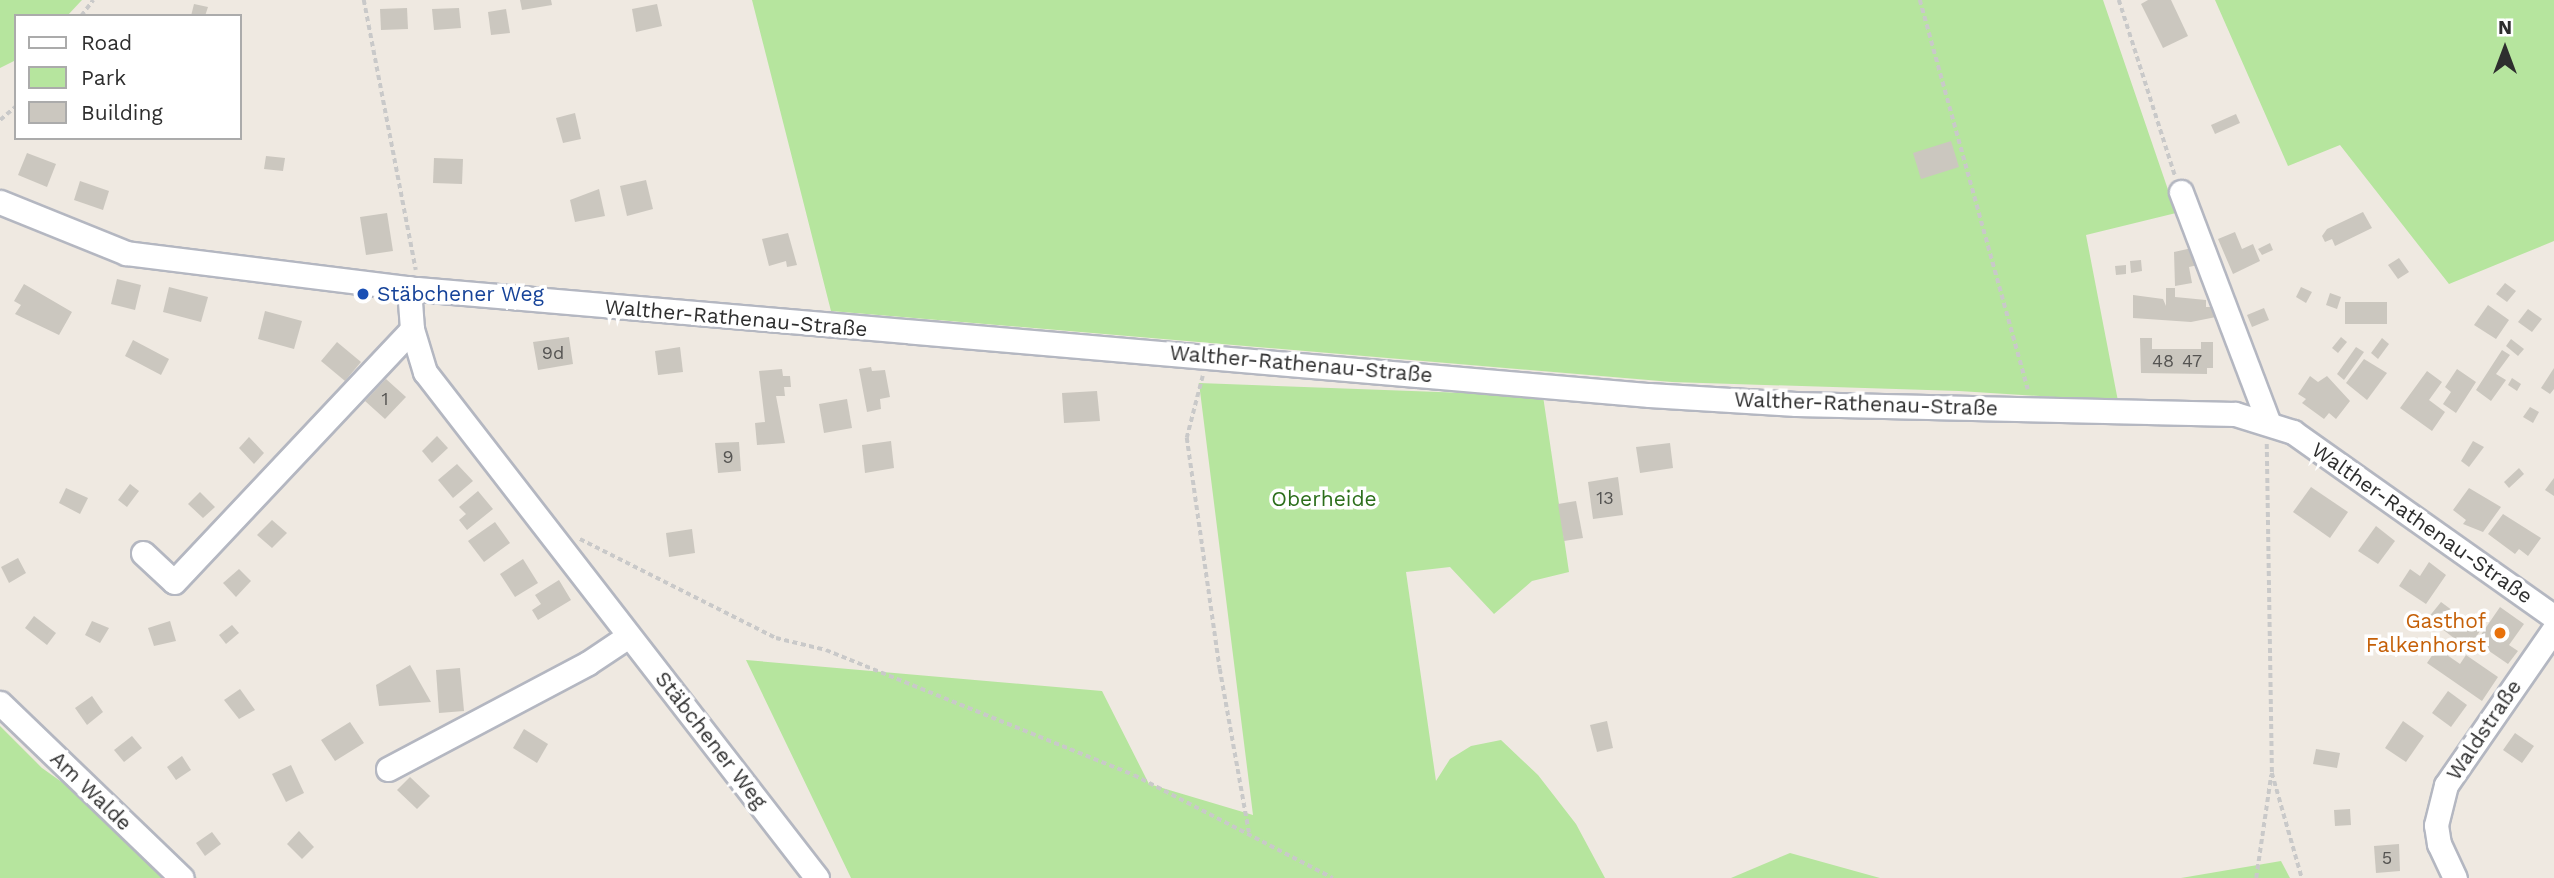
<!DOCTYPE html>
<html>
<head>
<meta charset="utf-8">
<style>
  body { margin:0 }
  #map { position:relative; width:2554px; height:878px; overflow:hidden; background:#efe9e1; font-family:"Work Sans",sans-serif }
  div>[style] { position:absolute }
  [style*='--x'] { left:calc(var(--x)*1px); top:calc(var(--y)*1px); width:calc(var(--w)*1px); rotate:calc(var(--a)*1deg) }
  .green>* { inset:0; background:#b6e59e }
  .building>* { inset:0; background:#cbc7bf }
  .path>* { height:3.5px; margin-top:-1.75px; transform-origin:0; background:repeating-linear-gradient(90deg,#c9c9c9 0 5px,transparent 0 8.5px) }
  .roads { filter:drop-shadow(2px 0 #b4b7c1) drop-shadow(-2px 0 #b4b7c1) drop-shadow(0 2px #b4b7c1) drop-shadow(0 -2px #b4b7c1) }
  .minor>* { height:23px; margin:-11.5px; padding:0 11.5px; transform-origin:11.5px; border-radius:11.5px; background:#fff }
  .dots>* { width:19px; height:19px; translate:-50% -50%; box-sizing:border-box; border:4px solid #fff; border-radius:50% }
  span { translate:-50% -50%; white-space:nowrap; text-align:center; line-height:1.15; -webkit-text-stroke:7px #fff; paint-order:stroke }
  .number-label { font-size:18px; color:#555452 }
  .number-label span { -webkit-text-stroke-width:0 }
  .transit-label { font-size:21px; color:#164399 }
  .left { translate:0 -50%; text-align:left }
  .street-label { font-size:21px; color:#2e2e2e }
  .park-label { font-size:21px; color:#2c6e1b }
  .food-label { font-size:21px; color:#c56008 }
  .right { translate:-100% -50%; text-align:right }
  .legend { position:absolute; left:14px; top:14px; width:228px; height:126px; box-sizing:border-box; background:#fff; border:2px solid #ababab; margin:0; padding:9px 12px; list-style:none; font-size:21px; color:#2e2e2e }
  .legend li { display:flex; align-items:center; gap:14px; height:35px }
  .legend b { width:35px; border:2px solid #ababab }
  .north { position:absolute; left:2470px; top:14px; width:70px; height:70px; -webkit-text-stroke:5px #fff; paint-order:stroke; rotate:0deg; font-size:19px; font-weight:700; line-height:28px; text-align:center; color:#2e2e2e }
  .north::after { content:''; display:block; margin:auto; width:24px; height:32px; background:#2e2e2e; clip-path:polygon(50% 0,100% 100%,50% 72%,0 100%) }
</style>
</head>
<body>
<div id="map">
  <div class="green">
    <div style="clip-path:polygon(0 0,82px 0,67px 16px,16px 16px,16px 60px,0 68px)"></div>
    <div style="clip-path:polygon(752px 0,2103px 0,2176px 213px,2086px 235px,2118px 401px,1959px 391px,1672px 382px,831px 311px)"></div>
    <div style="clip-path:polygon(2215px 0,2554px 0,2554px 241px,2449px 284px,2340px 145px,2288px 166px)"></div>
    <div style="clip-path:polygon(1199px 383px,1543px 396px,1569px 572px,1532px 581px,1494px 614px,1450px 567px,1406px 572px,1436px 781px,1450px 759px,1471px 746px,1501px 740px,1538px 775px,1576px 824px,1605px 878px,851px 878px,746px 660px,1102px 691px,1149px 784px,1253px 815px)"></div>
    <div style="clip-path:polygon(0 726px,42px 768px,197px 878px,0 878px)"></div>
    <div style="clip-path:polygon(1790px 853px,1880px 878px,1731px 878px)"></div>
    <div style="clip-path:polygon(2281px 861px,2290px 878px,2181px 878px)"></div>
  </div>
  <div class="building">
    <div style="clip-path:polygon(520px 0,551px 0,552px 5px,522px 10px)"></div>
    <div style="clip-path:polygon(2148px 0,2171px 0,2188px 36px,2163px 48px,2141px 4px)"></div>
    <div style="clip-path:polygon(194px 4px,208px 7px,205px 16px,191px 16px)"></div>
    <div style="clip-path:polygon(657px 4px,662px 26px,636px 32px,632px 9px)"></div>
    <div style="clip-path:polygon(407px 8px,408px 29px,381px 30px,380px 9px)"></div>
    <div style="clip-path:polygon(459px 8px,461px 28px,434px 30px,432px 9px)"></div>
    <div style="clip-path:polygon(506px 9px,510px 33px,491px 35px,488px 12px)"></div>
    <div style="clip-path:polygon(575px 113px,581px 139px,563px 143px,556px 118px)"></div>
    <div style="clip-path:polygon(2236px 114px,2240px 123px,2215px 134px,2211px 125px)"></div>
    <div style="clip-path:polygon(1951px 141px,1959px 167px,1921px 179px,1913px 153px)"></div>
    <div style="clip-path:polygon(27px 153px,56px 164px,47px 187px,18px 175px)"></div>
    <div style="clip-path:polygon(266px 156px,285px 158px,283px 171px,264px 169px)"></div>
    <div style="clip-path:polygon(434px 158px,463px 159px,462px 184px,433px 183px)"></div>
    <div style="clip-path:polygon(646px 180px,653px 209px,627px 216px,620px 186px)"></div>
    <div style="clip-path:polygon(80px 181px,109px 191px,103px 210px,74px 200px)"></div>
    <div style="clip-path:polygon(599px 189px,605px 216px,575px 222px,570px 200px)"></div>
    <div style="clip-path:polygon(2363px 212px,2372px 228px,2335px 246px,2332px 239px,2325px 242px,2322px 236px,2327px 229px)"></div>
    <div style="clip-path:polygon(387px 213px,393px 251px,366px 255px,360px 217px)"></div>
    <div style="clip-path:polygon(2235px 232px,2242px 249px,2253px 244px,2260px 261px,2233px 274px,2218px 239px)"></div>
    <div style="clip-path:polygon(788px 233px,797px 265px,787px 267px,786px 261px,769px 266px,762px 239px)"></div>
    <div style="clip-path:polygon(2270px 243px,2273px 250px,2262px 255px,2258px 249px)"></div>
    <div style="clip-path:polygon(2192px 248px,2198px 265px,2189px 267px,2192px 283px,2175px 286px,2174px 252px)"></div>
    <div style="clip-path:polygon(2399px 258px,2409px 272px,2398px 279px,2388px 265px)"></div>
    <div style="clip-path:polygon(2141px 260px,2142px 271px,2131px 273px,2130px 261px)"></div>
    <div style="clip-path:polygon(2126px 265px,2126px 274px,2116px 275px,2115px 266px)"></div>
    <div style="clip-path:polygon(117px 279px,141px 285px,135px 310px,111px 304px)"></div>
    <div style="clip-path:polygon(2505px 283px,2516px 291px,2507px 302px,2496px 294px)"></div>
    <div style="clip-path:polygon(24px 284px,72px 312px,59px 335px,15px 314px,21px 305px,14px 301px)"></div>
    <div style="clip-path:polygon(169px 287px,208px 297px,201px 322px,163px 312px)"></div>
    <div style="clip-path:polygon(2301px 287px,2312px 292px,2306px 303px,2296px 297px)"></div>
    <div style="clip-path:polygon(2166px 288px,2175px 288px,2175px 297px,2206px 300px,2206px 307px,2216px 307px,2216px 317px,2191px 322px,2133px 318px,2133px 295px,2163px 299px,2166px 306px)"></div>
    <div style="clip-path:polygon(2330px 293px,2341px 297px,2337px 309px,2326px 305px)"></div>
    <div style="clip-path:polygon(2345px 302px,2387px 302px,2387px 324px,2345px 324px)"></div>
    <div style="clip-path:polygon(2488px 305px,2509px 320px,2496px 339px,2474px 325px)"></div>
    <div style="clip-path:polygon(2264px 308px,2269px 320px,2252px 327px,2247px 315px)"></div>
    <div style="clip-path:polygon(2528px 309px,2542px 319px,2532px 332px,2518px 322px)"></div>
    <div style="clip-path:polygon(265px 311px,302px 321px,294px 349px,258px 339px)"></div>
    <div style="clip-path:polygon(569px 337px,573px 364px,538px 370px,533px 342px)"></div>
    <div style="clip-path:polygon(2341px 337px,2347px 342px,2338px 353px,2332px 348px)"></div>
    <div style="clip-path:polygon(2140px 338px,2152px 338px,2152px 349px,2201px 349px,2201px 342px,2213px 342px,2213px 368px,2207px 368px,2207px 374px,2141px 373px)"></div>
    <div style="clip-path:polygon(2382px 338px,2389px 344px,2378px 359px,2371px 353px)"></div>
    <div style="clip-path:polygon(2511px 339px,2524px 349px,2518px 356px,2506px 346px)"></div>
    <div style="clip-path:polygon(133px 340px,169px 359px,161px 375px,125px 356px)"></div>
    <div style="clip-path:polygon(337px 342px,361px 362px,345px 381px,321px 361px)"></div>
    <div style="clip-path:polygon(680px 347px,683px 372px,658px 375px,655px 351px)"></div>
    <div style="clip-path:polygon(2356px 347px,2364px 352px,2344px 380px,2337px 374px)"></div>
    <div style="clip-path:polygon(2502px 350px,2510px 355px,2496px 374px,2506px 380px,2491px 401px,2476px 390px)"></div>
    <div style="clip-path:polygon(2364px 359px,2387px 373px,2367px 400px,2346px 383px)"></div>
    <div style="clip-path:polygon(871px 367px,872px 371px,885px 370px,890px 397px,880px 399px,881px 409px,867px 412px,859px 369px)"></div>
    <div style="clip-path:polygon(2554px 368px,2554px 389px,2550px 394px,2541px 388px)"></div>
    <div style="clip-path:polygon(782px 369px,783px 376px,790px 376px,791px 387px,784px 387px,785px 396px,776px 396px,785px 443px,757px 445px,755px 423px,765px 422px,759px 371px)"></div>
    <div style="clip-path:polygon(2457px 369px,2476px 382px,2456px 413px,2443px 404px,2451px 392px,2445px 387px)"></div>
    <div style="clip-path:polygon(2427px 371px,2442px 382px,2429px 400px,2445px 412px,2432px 431px,2400px 408px)"></div>
    <div style="clip-path:polygon(2310px 376px,2318px 382px,2327px 376px,2350px 401px,2336px 419px,2329px 413px,2324px 419px,2302px 403px,2306px 399px,2298px 394px)"></div>
    <div style="clip-path:polygon(2512px 378px,2521px 384px,2517px 391px,2508px 385px)"></div>
    <div style="clip-path:polygon(386px 379px,406px 397px,385px 419px,365px 401px)"></div>
    <div style="clip-path:polygon(1097px 391px,1100px 421px,1064px 423px,1062px 393px)"></div>
    <div style="clip-path:polygon(847px 399px,852px 428px,824px 433px,819px 404px)"></div>
    <div style="clip-path:polygon(2530px 407px,2539px 412px,2533px 423px,2523px 417px)"></div>
    <div style="clip-path:polygon(437px 436px,448px 448px,432px 463px,422px 451px)"></div>
    <div style="clip-path:polygon(249px 437px,264px 453px,254px 464px,239px 448px)"></div>
    <div style="clip-path:polygon(891px 441px,894px 468px,865px 473px,862px 445px)"></div>
    <div style="clip-path:polygon(2473px 441px,2484px 447px,2469px 467px,2461px 461px)"></div>
    <div style="clip-path:polygon(739px 442px,741px 471px,718px 473px,715px 443px)"></div>
    <div style="clip-path:polygon(1670px 443px,1673px 468px,1640px 473px,1636px 447px)"></div>
    <div style="clip-path:polygon(457px 464px,473px 481px,453px 498px,438px 480px)"></div>
    <div style="clip-path:polygon(2519px 468px,2524px 474px,2509px 488px,2504px 482px)"></div>
    <div style="clip-path:polygon(1618px 477px,1623px 515px,1593px 519px,1588px 482px)"></div>
    <div style="clip-path:polygon(2554px 478px,2554px 496px,2545px 490px)"></div>
    <div style="clip-path:polygon(130px 484px,139px 491px,127px 507px,118px 500px)"></div>
    <div style="clip-path:polygon(2311px 487px,2348px 512px,2330px 538px,2293px 512px)"></div>
    <div style="clip-path:polygon(66px 488px,88px 498px,80px 514px,59px 503px)"></div>
    <div style="clip-path:polygon(2469px 488px,2501px 507px,2483px 532px,2463px 524px,2466px 520px,2453px 510px)"></div>
    <div style="clip-path:polygon(478px 491px,493px 509px,467px 530px,459px 520px,466px 514px,459px 507px)"></div>
    <div style="clip-path:polygon(200px 492px,215px 507px,203px 518px,188px 504px)"></div>
    <div style="clip-path:polygon(1576px 501px,1583px 538px,1564px 541px,1558px 504px)"></div>
    <div style="clip-path:polygon(2503px 514px,2541px 538px,2528px 556px,2519px 549px,2515px 554px,2488px 534px)"></div>
    <div style="clip-path:polygon(272px 520px,287px 533px,272px 548px,257px 535px)"></div>
    <div style="clip-path:polygon(495px 522px,510px 543px,484px 562px,468px 541px)"></div>
    <div style="clip-path:polygon(2376px 526px,2395px 541px,2378px 564px,2358px 551px)"></div>
    <div style="clip-path:polygon(692px 529px,695px 553px,669px 557px,666px 533px)"></div>
    <div style="clip-path:polygon(18px 558px,26px 573px,9px 583px,1px 567px)"></div>
    <div style="clip-path:polygon(523px 559px,538px 583px,515px 597px,500px 574px)"></div>
    <div style="clip-path:polygon(2429px 562px,2446px 575px,2426px 604px,2399px 586px,2410px 569px,2420px 576px)"></div>
    <div style="clip-path:polygon(239px 569px,251px 581px,236px 597px,223px 583px)"></div>
    <div style="clip-path:polygon(559px 580px,571px 600px,538px 620px,532px 610px,541px 604px,535px 595px)"></div>
    <div style="clip-path:polygon(2441px 602px,2480px 631px,2468px 649px,2428px 618px)"></div>
    <div style="clip-path:polygon(2500px 607px,2524px 624px,2509px 645px,2518px 651px,2508px 664px,2476px 642px)"></div>
    <div style="clip-path:polygon(34px 616px,56px 633px,47px 645px,25px 628px)"></div>
    <div style="clip-path:polygon(92px 621px,109px 628px,100px 643px,85px 635px)"></div>
    <div style="clip-path:polygon(170px 621px,176px 641px,154px 646px,148px 628px)"></div>
    <div style="clip-path:polygon(232px 625px,239px 633px,226px 644px,219px 635px)"></div>
    <div style="clip-path:polygon(2437px 648px,2460px 664px,2466px 655px,2498px 677px,2482px 701px,2427px 663px)"></div>
    <div style="clip-path:polygon(410px 665px,431px 702px,379px 706px,376px 685px)"></div>
    <div style="clip-path:polygon(460px 668px,464px 711px,439px 713px,436px 670px)"></div>
    <div style="clip-path:polygon(240px 689px,255px 710px,239px 719px,224px 700px)"></div>
    <div style="clip-path:polygon(2448px 691px,2467px 705px,2451px 727px,2432px 713px)"></div>
    <div style="clip-path:polygon(92px 696px,103px 712px,87px 725px,75px 708px)"></div>
    <div style="clip-path:polygon(1607px 721px,1613px 748px,1597px 752px,1590px 725px)"></div>
    <div style="clip-path:polygon(2403px 721px,2424px 736px,2406px 762px,2385px 748px)"></div>
    <div style="clip-path:polygon(350px 722px,364px 743px,335px 761px,321px 740px)"></div>
    <div style="clip-path:polygon(524px 729px,548px 744px,537px 763px,513px 748px)"></div>
    <div style="clip-path:polygon(2515px 733px,2534px 746px,2522px 763px,2503px 750px)"></div>
    <div style="clip-path:polygon(132px 736px,142px 748px,124px 762px,114px 750px)"></div>
    <div style="clip-path:polygon(2316px 749px,2340px 753px,2337px 768px,2313px 764px)"></div>
    <div style="clip-path:polygon(182px 756px,191px 770px,176px 780px,167px 767px)"></div>
    <div style="clip-path:polygon(291px 765px,304px 793px,286px 802px,272px 774px)"></div>
    <div style="clip-path:polygon(410px 777px,430px 796px,417px 809px,397px 790px)"></div>
    <div style="clip-path:polygon(2350px 809px,2351px 825px,2335px 826px,2334px 810px)"></div>
    <div style="clip-path:polygon(299px 831px,314px 847px,302px 859px,287px 844px)"></div>
    <div style="clip-path:polygon(212px 832px,221px 844px,205px 856px,196px 843px)"></div>
    <div style="clip-path:polygon(2399px 844px,2400px 871px,2376px 873px,2374px 846px)"></div>
  </div>
  <div class="path">
    <div style="--x:364;--y:0;--w:275;--a:79.1"></div>
    <div style="--x:1920;--y:0;--w:404;--a:74.5"></div>
    <div style="--x:2119;--y:0;--w:184;--a:72.3"></div>
    <div style="--x:81;--y:16;--w:20;--a:-53"></div>
    <div style="--x:0;--y:120;--w:21;--a:-41"></div>
    <div style="--x:1203;--y:376;--w:64;--a:104.5"></div>
    <div style="--x:1187;--y:438;--w:233;--a:81.9"></div>
    <div style="--x:1220;--y:669;--w:166;--a:79.9"></div>
    <div style="--x:2267;--y:444;--w:329;--a:89.1"></div>
    <div style="--x:2272;--y:773;--w:109;--a:74.1"></div>
    <div style="--x:580;--y:539;--w:220;--a:26.8"></div>
    <div style="--x:776;--y:638;--w:51;--a:13.5"></div>
    <div style="--x:826;--y:650;--w:332;--a:22.1"></div>
    <div style="--x:1134;--y:775;--w:224;--a:27.4"></div>
    <div style="--x:2256;--y:878;--w:104;--a:-81.7"></div>
  </div>
  <div class="roads">
    <div class="minor">
      <div style="--x:2181;--y:192;--w:245;--a:69.2"></div>
      <div style="--x:0;--y:202;--w:136;--a:22"></div>
      <div style="--x:126;--y:253;--w:293;--a:7.1"></div>
      <div style="--x:417;--y:289;--w:1237;--a:4.92"></div>
      <div style="--x:1649;--y:395;--w:147;--a:3.5"></div>
      <div style="--x:1796;--y:404;--w:439;--a:1.3"></div>
      <div style="--x:2235;--y:414;--w:61;--a:17.2"></div>
      <div style="--x:2293;--y:432;--w:320;--a:35.3"></div>
      <div style="--x:409;--y:288;--w:41;--a:85.8"></div>
      <div style="--x:412;--y:329;--w:45;--a:73.2"></div>
      <div style="--x:425;--y:372;--w:640;--a:52.23"></div>
      <div style="--x:143;--y:553;--w:42;--a:43.1"></div>
      <div style="--x:174;--y:582;--w:347;--a:-46.7"></div>
      <div style="--x:0;--y:703;--w:252;--a:43.9"></div>
      <div style="--x:388;--y:769;--w:226;--a:-27.9"></div>
      <div style="--x:588;--y:663;--w:47;--a:-33.7"></div>
      <div style="--x:2455;--y:878;--w:38;--a:-115"></div>
      <div style="--x:2439;--y:844;--w:19;--a:-99"></div>
      <div style="--x:2436;--y:825;--w:41;--a:-76"></div>
      <div style="--x:2446;--y:785;--w:190;--a:-55.3"></div>
    </div>
  </div>
  <div class="dots">
    <div style="left:363px;top:294px;background:#1a4fb4"></div>
    <div style="left:2500px;top:633px;background:#e8710a"></div>
  </div>
  <div class="number-label">
    <span style="left:553px;top:353px">9d</span>
    <span style="left:2163px;top:361px">48</span>
    <span style="left:2192px;top:361px">47</span>
    <span style="left:385px;top:399px">1</span>
    <span style="left:728px;top:457px">9</span>
    <span style="left:1605px;top:498px">13</span>
    <span style="left:2387px;top:858px">5</span>
  </div>
  <div class="transit-label">
    <span class="left" style="left:377px;top:294px">Stäbchener Weg</span>
  </div>
  <div class="street-label">
    <span style="left:736px;top:318px;rotate:5deg">Walther-Rathenau-Straße</span>
    <span style="left:1301px;top:364px;rotate:5deg">Walther-Rathenau-Straße</span>
    <span style="left:1866px;top:404px;rotate:2deg">Walther-Rathenau-Straße</span>
    <span style="left:2422px;top:523px;rotate:35deg">Walther-Rathenau-Straße</span>
    <span style="left:2484px;top:730px;rotate:-56deg">Waldstraße</span>
    <span style="left:711px;top:740px;rotate:52deg">Stäbchener Weg</span>
    <span style="left:91px;top:791px;rotate:44deg">Am Walde</span>
  </div>
  <div class="park-label">
    <span style="left:1324px;top:499px">Oberheide</span>
  </div>
  <div class="food-label">
    <span class="right" style="left:2486px;top:633px">Gasthof<br>Falkenhorst</span>
  </div>
  <ul class="legend">
  <li><b style="height:9px;background:#fff"></b>Road</li>
  <li><b style="height:19px;background:#b6e59e"></b>Park</li>
  <li><b style="height:19px;background:#cbc7bf"></b>Building</li>
  </ul>
  <div class="north">N</div>
</div>
</body>
</html>
